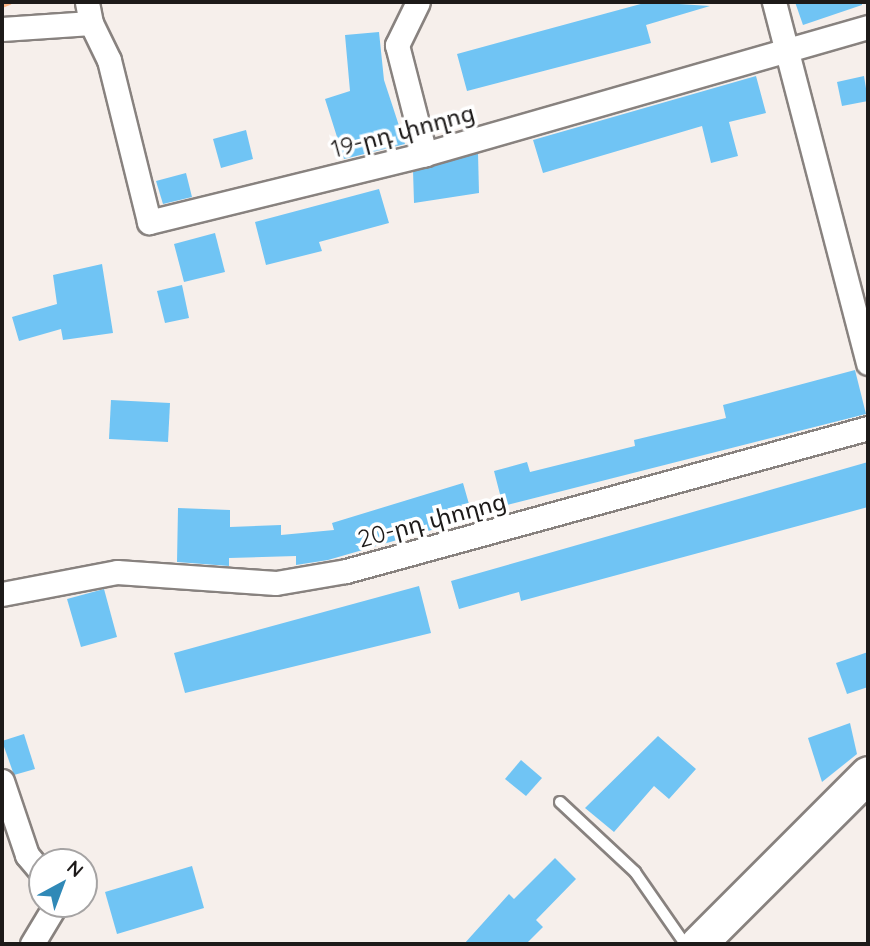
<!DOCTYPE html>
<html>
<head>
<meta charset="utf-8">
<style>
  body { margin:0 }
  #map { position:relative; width:870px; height:946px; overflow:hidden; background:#f6efeb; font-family:Quicksand,"Noto Sans Armenian",sans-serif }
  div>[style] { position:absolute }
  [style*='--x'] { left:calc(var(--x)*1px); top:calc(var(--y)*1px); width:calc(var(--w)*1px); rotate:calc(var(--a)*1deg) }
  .stream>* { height:6px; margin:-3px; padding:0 3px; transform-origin:3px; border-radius:3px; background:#feb584 }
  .building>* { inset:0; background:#70c4f4 }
  .roads { filter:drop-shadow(2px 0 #88827f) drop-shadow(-2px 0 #88827f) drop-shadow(0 2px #88827f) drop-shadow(0 -2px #88827f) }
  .lane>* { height:10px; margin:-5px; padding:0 5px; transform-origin:5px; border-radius:5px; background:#fff }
  .street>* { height:23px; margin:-11.5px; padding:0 11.5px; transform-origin:11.5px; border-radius:11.5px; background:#fff }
  .primary>* { height:35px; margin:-17.5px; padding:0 17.5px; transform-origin:17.5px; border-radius:17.5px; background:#fff }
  span { translate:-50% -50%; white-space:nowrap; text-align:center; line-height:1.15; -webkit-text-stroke:7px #fff; paint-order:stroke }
  .street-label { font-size:24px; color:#1d1a19 }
  .frame { position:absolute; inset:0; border:4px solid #1d1a19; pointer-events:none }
  .north { position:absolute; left:28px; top:848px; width:70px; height:70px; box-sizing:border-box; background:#fff; border:2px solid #a5a3a3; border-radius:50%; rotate:41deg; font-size:19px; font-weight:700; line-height:28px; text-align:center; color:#1d1a19 }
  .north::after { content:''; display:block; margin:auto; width:24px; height:32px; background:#3089b7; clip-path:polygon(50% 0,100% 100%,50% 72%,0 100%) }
</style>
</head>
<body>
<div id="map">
  <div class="stream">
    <div style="--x:2;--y:5;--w:8;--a:-23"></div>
  </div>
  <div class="building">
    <div style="clip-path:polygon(648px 2px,710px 6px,646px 25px,651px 43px,467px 91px,457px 54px)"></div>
    <div style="clip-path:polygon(795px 2px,862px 2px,862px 5px,803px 25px)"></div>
    <div style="clip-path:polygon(379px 32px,384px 80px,405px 144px,344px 159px,325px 99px,350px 91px,345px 35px)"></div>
    <div style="clip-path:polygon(756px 76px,766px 113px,729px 122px,738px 156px,711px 163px,702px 126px,543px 173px,533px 140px)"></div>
    <div style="clip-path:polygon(864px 76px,868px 101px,842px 106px,837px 82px)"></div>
    <div style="clip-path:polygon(246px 130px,253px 159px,221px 168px,213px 139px)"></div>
    <div style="clip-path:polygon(478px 153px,479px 193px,414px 203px,413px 171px)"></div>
    <div style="clip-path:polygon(186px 173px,192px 197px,163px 204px,156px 181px)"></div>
    <div style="clip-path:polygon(379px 189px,389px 223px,319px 242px,322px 251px,266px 265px,255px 222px)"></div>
    <div style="clip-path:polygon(215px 233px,225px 272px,184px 282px,174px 244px)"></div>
    <div style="clip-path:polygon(102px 264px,113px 333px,63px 340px,61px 329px,19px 341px,12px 317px,57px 304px,53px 275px)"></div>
    <div style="clip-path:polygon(182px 285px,189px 318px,165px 323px,157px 291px)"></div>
    <div style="clip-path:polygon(855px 370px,866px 414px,503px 506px,494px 471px,527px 462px,530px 472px,635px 446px,634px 440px,726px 418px,723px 405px)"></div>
    <div style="clip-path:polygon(111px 400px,170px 403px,168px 442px,109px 439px)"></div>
    <div style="clip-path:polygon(868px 462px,868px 507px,521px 601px,519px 592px,459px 609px,451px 581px)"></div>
    <div style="clip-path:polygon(463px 483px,473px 518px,328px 560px,296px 565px,296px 556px,229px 558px,229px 566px,177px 562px,178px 508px,230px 510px,230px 527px,281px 525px,281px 535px,334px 530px,332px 523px)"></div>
    <div style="clip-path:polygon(419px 586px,431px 633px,185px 693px,174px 653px)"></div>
    <div style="clip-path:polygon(104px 589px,117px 637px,81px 647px,67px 599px)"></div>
    <div style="clip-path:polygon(868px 652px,868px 687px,847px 694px,836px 663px)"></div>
    <div style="clip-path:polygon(850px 723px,857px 754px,822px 782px,808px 738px)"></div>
    <div style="clip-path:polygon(24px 734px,35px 769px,14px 775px,2px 741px)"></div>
    <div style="clip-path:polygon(658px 736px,696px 769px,669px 799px,654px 786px,614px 832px,585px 808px)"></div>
    <div style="clip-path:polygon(521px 760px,542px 778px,526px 796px,505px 779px)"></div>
    <div style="clip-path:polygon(555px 858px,576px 879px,536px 920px,543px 927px,526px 944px,464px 944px,509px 894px,514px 899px)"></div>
    <div style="clip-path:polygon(192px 866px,204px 908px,117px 934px,105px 892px)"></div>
  </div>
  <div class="roads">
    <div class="lane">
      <div style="--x:560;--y:802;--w:103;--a:43"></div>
      <div style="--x:635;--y:872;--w:88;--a:55.2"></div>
    </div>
    <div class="street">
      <div style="--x:418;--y:2;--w:48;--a:116"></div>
      <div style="--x:397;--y:45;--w:113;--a:75.6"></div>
      <div style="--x:774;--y:2;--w:373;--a:75.4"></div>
      <div style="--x:91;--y:23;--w:41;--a:64.1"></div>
      <div style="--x:109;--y:60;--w:167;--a:76.1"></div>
      <div style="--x:149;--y:222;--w:284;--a:-13.8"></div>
      <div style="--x:425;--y:154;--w:461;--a:-16"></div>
      <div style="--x:2;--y:29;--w:89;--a:-3.9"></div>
      <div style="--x:91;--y:23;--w:21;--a:-101"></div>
      <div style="--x:2;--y:594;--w:117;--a:-10.8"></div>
      <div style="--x:117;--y:572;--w:159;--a:4"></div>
      <div style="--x:276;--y:583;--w:71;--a:-9.7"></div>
      <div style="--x:346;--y:571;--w:541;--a:-15.32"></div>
      <div style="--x:2;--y:781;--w:78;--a:71.3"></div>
      <div style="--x:27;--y:855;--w:23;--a:50"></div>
      <div style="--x:32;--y:944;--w:47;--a:-59"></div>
    </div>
    <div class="primary">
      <div style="--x:698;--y:944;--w:240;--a:-45"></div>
    </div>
  </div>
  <div class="street-label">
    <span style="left:403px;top:131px;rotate:-15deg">19-րդ փողոց</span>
    <span style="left:432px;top:520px;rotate:-15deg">20-րդ փողոց</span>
  </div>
  <div class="frame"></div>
  <div class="north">N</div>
</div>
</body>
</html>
